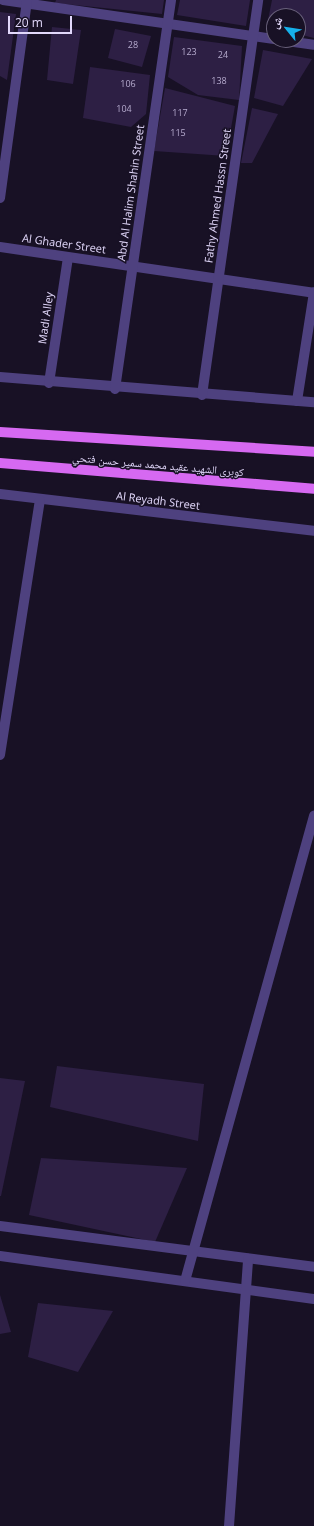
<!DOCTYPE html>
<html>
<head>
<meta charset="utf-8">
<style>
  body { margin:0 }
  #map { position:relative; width:314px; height:1526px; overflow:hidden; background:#181125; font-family:"Open Sans","Noto Naskh Arabic",sans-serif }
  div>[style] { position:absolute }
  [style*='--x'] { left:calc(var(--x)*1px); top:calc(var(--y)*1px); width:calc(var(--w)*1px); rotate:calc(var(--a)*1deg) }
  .building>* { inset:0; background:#2d1f44 }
  .minor>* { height:10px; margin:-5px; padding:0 5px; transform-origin:5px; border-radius:5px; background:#4e417f }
  .major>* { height:10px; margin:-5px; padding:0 5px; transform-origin:5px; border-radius:5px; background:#d669f1 }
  span { translate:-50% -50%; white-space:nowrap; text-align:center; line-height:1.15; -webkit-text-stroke:3px #181125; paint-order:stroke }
  .number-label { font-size:9px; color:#b5aacd }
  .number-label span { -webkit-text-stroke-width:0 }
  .street-label { font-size:11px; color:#e2d8fb }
  .north { position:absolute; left:266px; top:8px; width:40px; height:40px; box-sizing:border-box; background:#181125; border:1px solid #69617b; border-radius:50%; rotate:300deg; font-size:11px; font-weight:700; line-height:16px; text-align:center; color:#e2d8fb }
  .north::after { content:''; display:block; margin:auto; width:14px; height:18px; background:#16b0ea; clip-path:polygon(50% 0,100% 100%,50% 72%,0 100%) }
  .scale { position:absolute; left:8px; top:16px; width:64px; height:18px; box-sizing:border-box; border:2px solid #e2d8fb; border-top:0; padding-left:5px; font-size:12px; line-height:14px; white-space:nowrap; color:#e2d8fb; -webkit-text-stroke:3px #181125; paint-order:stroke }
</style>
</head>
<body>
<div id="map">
  <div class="building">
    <div style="clip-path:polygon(56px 0,164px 0,162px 14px,55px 3px)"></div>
    <div style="clip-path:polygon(180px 0,250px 0,246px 26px,177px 15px)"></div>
    <div style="clip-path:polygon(272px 0,314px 0,314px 38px,298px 34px,298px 16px,274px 16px,274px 27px,267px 25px)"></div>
    <div style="clip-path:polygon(0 12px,16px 14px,7px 80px,0 76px)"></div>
    <div style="clip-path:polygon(52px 27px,81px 30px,73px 84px,47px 80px)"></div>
    <div style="clip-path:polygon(115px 29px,151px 36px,142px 67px,108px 58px)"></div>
    <div style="clip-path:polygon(174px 37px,242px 46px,239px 100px,198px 95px,168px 77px)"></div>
    <div style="clip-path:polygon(263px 50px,312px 59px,283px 106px,254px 98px)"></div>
    <div style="clip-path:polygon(90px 67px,150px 75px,146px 114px,131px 127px,83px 118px)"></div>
    <div style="clip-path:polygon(165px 88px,235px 106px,226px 156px,154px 151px)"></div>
    <div style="clip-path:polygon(252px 108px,278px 114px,252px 163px,241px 163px)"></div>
    <div style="clip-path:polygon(57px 1066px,204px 1084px,198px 1141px,50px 1107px)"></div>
    <div style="clip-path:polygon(0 1078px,25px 1081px,1px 1196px,0 1196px)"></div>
    <div style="clip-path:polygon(41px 1158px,187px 1168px,155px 1242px,29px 1215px)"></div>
    <div style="clip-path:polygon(0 1295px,11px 1332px,0 1334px)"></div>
    <div style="clip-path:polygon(38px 1303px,113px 1311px,78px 1372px,28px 1357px)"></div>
  </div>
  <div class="minor">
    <div style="--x:3;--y:0;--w:274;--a:8.2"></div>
    <div style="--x:280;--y:40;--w:34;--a:8"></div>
    <div style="--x:0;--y:198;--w:200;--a:-82.2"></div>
    <div style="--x:0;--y:247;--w:317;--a:8.3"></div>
    <div style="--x:0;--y:377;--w:315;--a:4.6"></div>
    <div style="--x:49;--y:383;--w:127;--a:-81.4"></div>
    <div style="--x:115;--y:389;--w:393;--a:-81.8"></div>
    <div style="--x:202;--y:395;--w:399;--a:-81.9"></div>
    <div style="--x:297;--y:401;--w:110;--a:-81.1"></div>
    <div style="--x:0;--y:494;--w:316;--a:6.7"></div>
    <div style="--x:0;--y:755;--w:258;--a:-81.1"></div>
    <div style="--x:0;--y:1226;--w:317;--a:7.4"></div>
    <div style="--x:0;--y:1256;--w:317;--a:7.8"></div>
    <div style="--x:185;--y:1281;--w:483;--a:-74.5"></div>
    <div style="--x:229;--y:1526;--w:268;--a:-85.9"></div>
  </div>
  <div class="major">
    <div style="--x:0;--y:432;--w:315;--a:3.6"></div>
    <div style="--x:0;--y:463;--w:315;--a:4.7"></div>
  </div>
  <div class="number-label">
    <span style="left:133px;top:45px">28</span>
    <span style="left:189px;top:52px">123</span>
    <span style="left:223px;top:55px">24</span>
    <span style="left:219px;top:81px">138</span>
    <span style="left:128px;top:84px">106</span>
    <span style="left:124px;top:109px">104</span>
    <span style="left:180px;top:113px">117</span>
    <span style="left:178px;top:133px">115</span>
  </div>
  <div class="street-label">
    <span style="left:131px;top:193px;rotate:-82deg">Abd Al Halim Shahin Street</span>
    <span style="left:218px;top:196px;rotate:-82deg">Fathy Ahmed Hassn Street</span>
    <span style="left:64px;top:244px;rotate:8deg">Al Ghader Street</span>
    <span style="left:46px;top:318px;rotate:-82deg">Madi Alley</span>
    <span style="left:158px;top:465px;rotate:5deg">كوبرى الشهيد عقيد محمد سمير حسن فتحي</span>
    <span style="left:158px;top:501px;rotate:7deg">Al Reyadh Street</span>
  </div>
  <div class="north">ش</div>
  <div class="scale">20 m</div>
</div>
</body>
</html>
